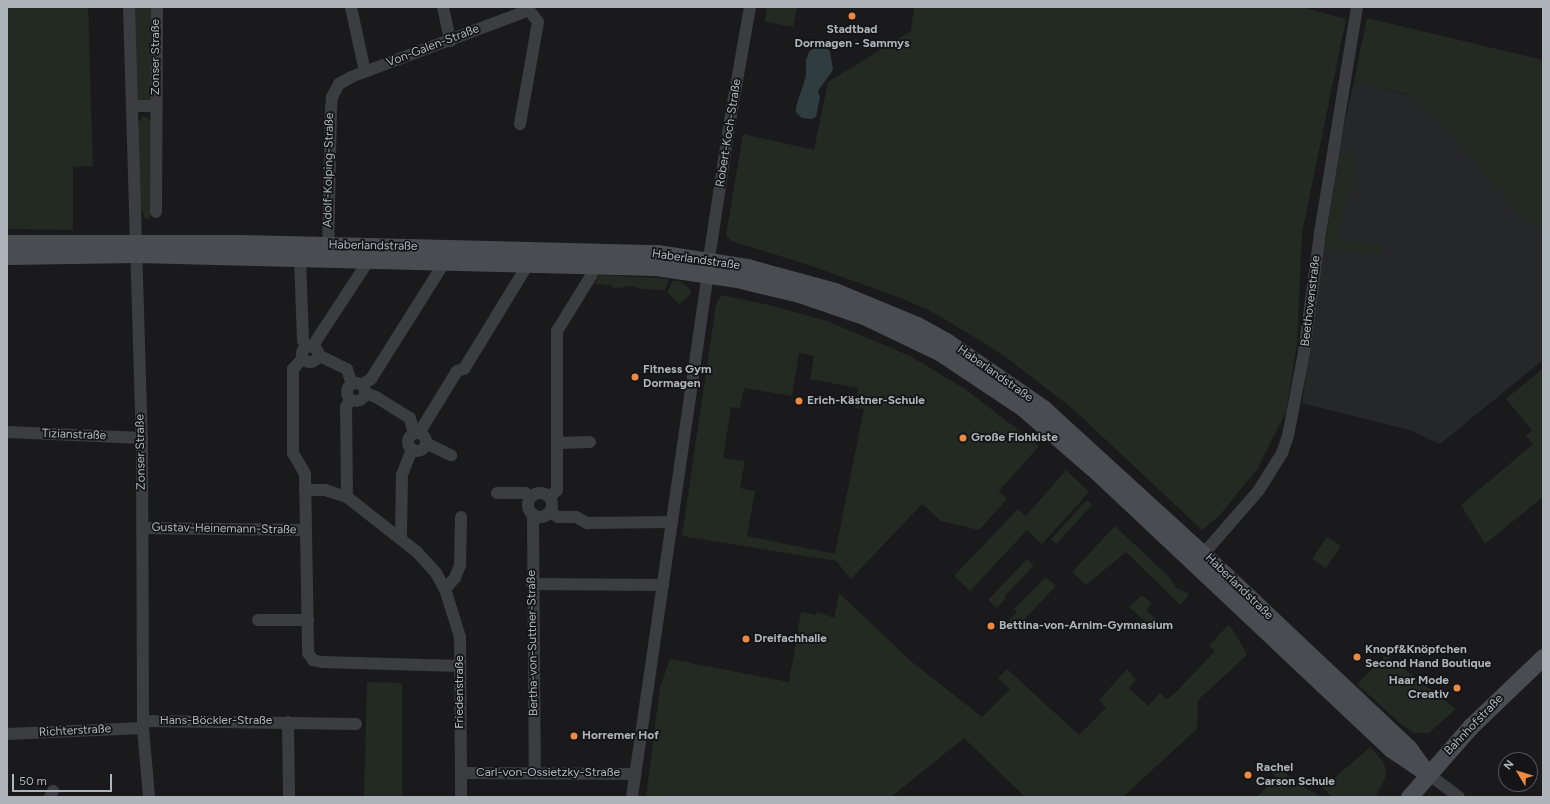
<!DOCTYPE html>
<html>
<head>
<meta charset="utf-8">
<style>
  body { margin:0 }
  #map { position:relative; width:1550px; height:804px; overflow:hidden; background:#1a1a1c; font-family:Figtree,sans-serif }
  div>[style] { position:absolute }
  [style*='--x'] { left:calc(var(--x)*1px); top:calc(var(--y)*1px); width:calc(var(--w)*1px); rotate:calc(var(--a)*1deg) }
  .built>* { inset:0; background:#262729 }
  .green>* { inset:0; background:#222a22 }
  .water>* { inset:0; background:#303d40 }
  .street>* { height:12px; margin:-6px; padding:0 6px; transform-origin:6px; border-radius:6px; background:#3b3d41 }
  .street>.ring { margin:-6px; padding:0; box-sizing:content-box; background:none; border:12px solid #3b3d41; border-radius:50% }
  .secondary>* { height:17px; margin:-8.5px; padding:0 8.5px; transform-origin:8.5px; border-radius:8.5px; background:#494d51 }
  .dots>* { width:11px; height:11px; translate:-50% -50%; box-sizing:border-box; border:2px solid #151517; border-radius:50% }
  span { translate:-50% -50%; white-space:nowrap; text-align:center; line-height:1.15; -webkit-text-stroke:3.5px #151517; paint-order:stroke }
  .poi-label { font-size:12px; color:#adb5bb; font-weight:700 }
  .left { translate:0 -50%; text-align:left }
  .right { translate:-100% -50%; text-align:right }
  .street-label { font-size:12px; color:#adb5bb }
  .frame { position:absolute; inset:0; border:8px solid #adb5bb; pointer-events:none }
  .north { position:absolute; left:1498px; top:752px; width:40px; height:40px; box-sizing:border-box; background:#151517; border:1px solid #525559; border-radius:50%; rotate:308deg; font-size:11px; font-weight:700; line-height:16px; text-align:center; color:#adb5bb }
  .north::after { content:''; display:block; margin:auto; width:14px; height:18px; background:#ed8a41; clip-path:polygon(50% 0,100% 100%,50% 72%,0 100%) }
  .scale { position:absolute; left:12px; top:774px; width:100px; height:18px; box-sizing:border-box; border:2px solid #adb5bb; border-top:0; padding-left:5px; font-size:12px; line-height:14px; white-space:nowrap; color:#adb5bb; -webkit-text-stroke:3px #151517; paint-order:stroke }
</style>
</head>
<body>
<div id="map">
  <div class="built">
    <div style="clip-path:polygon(1354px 81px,1446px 105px,1543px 207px,1543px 360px,1440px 444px,1409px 430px,1302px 403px,1338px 154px)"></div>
  </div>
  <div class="green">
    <div style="clip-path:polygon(7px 7px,88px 7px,93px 166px,73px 167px,73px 230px,7px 229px)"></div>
    <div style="clip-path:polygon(134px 7px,152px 7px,151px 99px,146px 102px,139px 103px,136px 97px)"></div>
    <div style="clip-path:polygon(767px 7px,797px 7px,793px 27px,765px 22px)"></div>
    <div style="clip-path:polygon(914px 7px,1301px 7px,1346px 19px,1302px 233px,1297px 344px,1286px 412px,1258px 468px,1219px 516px,1202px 530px,1073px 409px,1007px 358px,981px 341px,927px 309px,898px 297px,806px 264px,731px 241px,726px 235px,743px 134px,814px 150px,828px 82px,911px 31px)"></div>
    <div style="clip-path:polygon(1367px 18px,1543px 60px,1543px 230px,1519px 214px,1452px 135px,1410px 95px,1354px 81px)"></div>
    <div style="clip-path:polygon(143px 116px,151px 120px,150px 219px,144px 218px,143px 211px,140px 211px,138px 123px)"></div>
    <div style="clip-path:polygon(1338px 154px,1358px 154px,1337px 238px,1383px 246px,1379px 255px,1325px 247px)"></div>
    <div style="clip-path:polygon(598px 275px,659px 278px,669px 279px,665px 290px,641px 289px,633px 286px,614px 288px,610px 285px,595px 284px)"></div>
    <div style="clip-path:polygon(673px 281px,680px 281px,690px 289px,691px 294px,679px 304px,667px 292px)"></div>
    <div style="clip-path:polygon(evenodd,721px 295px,769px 305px,827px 321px,910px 356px,965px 389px,1039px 446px,999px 491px,1007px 499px,979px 530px,941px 521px,922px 504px,851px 579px,836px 561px,682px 536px,716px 305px,721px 295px,799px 353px,814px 356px,810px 379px,858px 388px,855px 408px,864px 409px,835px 554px,747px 536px,755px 491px,740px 488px,745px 461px,723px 458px,731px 407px,740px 408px,744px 388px,792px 396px,799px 353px)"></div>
    <div style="clip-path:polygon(1543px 368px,1543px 497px,1485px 544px,1461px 505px,1533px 444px,1526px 436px,1532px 430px,1506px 399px)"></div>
    <div style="clip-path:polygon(1066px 470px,1089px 492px,1042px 544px,1027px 530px,970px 591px,954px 576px,1018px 509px,1026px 516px)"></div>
    <div style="clip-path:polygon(1087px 500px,1092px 505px,1056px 544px,1051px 539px)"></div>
    <div style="clip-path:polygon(1115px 526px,1170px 578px,1176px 588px,1188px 593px,1189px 595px,1180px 605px,1126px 552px,1086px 585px,1072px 572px)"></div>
    <div style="clip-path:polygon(1327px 537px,1341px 546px,1326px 568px,1312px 559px)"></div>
    <div style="clip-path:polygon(1027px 559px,1034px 565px,1005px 596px,1006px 598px,997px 608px,988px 600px)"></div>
    <div style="clip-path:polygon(1046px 577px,1056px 586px,1016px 628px,1008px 621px,1017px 612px,1014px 609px)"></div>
    <div style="clip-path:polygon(839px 593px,912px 662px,982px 717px,1010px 689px,998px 678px,1007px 669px,1079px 735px,1106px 708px,1099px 700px,1127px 669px,1136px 680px,1129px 688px,1148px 706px,1160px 693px,1167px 699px,1175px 693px,1215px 651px,1209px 646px,1229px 624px,1246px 652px,1246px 656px,1198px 700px,1197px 729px,1123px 797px,1025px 797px,964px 738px,891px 797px,646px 797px,660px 687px,670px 659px,789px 682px,801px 612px,816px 615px,817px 612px,834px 618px)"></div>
    <div style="clip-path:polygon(1142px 595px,1152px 603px,1146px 610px,1156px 619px,1150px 626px,1129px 607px)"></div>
    <div style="clip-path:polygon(1386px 655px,1456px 709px,1429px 733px,1414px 733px,1401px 724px,1357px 684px)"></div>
    <div style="clip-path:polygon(367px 682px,402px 683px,402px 797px,364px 797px)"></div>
    <div style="clip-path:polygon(1370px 747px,1382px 760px,1386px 769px,1385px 778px,1375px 797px,1332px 797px,1323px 788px)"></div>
    <div style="clip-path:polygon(1278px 767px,1300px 785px,1322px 797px,1257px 797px,1276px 778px,1272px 773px)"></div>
  </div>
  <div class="water">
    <div style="clip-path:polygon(824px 46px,830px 51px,833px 70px,818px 91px,820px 97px,816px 117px,812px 119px,802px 118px,796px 112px,796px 107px,806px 76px,806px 60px,809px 52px,815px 47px)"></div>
  </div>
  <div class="street">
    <div style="--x:129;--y:7;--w:431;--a:88.3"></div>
    <div style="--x:142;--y:438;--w:290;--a:89.8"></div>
    <div style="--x:143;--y:728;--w:69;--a:85"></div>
    <div style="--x:351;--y:7;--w:66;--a:77.8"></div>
    <div style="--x:443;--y:7;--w:35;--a:78"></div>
    <div style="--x:132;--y:106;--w:24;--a:0"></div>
    <div style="--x:520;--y:124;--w:104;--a:-80"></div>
    <div style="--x:538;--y:22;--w:15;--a:-127"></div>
    <div style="--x:156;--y:212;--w:205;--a:-89.7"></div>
    <div style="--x:328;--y:253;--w:142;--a:-88.8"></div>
    <div style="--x:331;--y:111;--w:14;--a:-86"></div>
    <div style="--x:332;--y:97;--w:15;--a:-62"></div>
    <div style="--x:339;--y:84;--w:14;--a:-30"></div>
    <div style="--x:351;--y:77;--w:190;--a:-20.6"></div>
    <div style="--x:300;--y:258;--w:82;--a:87.9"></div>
    <div style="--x:303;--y:340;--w:8;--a:67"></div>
    <div style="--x:709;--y:259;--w:134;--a:-81.4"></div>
    <div style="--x:729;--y:126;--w:121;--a:-80"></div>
    <div class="ring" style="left:302px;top:346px;width:4px;height:4px"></div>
    <div style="--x:312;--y:347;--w:104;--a:-56.8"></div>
    <div style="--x:318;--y:355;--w:32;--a:26"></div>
    <div style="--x:347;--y:369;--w:16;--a:72"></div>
    <div style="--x:303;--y:358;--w:15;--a:132"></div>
    <div style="--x:293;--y:369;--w:84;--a:90"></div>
    <div style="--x:293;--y:453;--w:24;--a:60"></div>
    <div style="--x:305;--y:474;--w:179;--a:89"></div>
    <div style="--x:308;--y:653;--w:9;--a:54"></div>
    <div style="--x:313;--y:660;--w:9;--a:13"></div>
    <div style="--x:322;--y:662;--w:137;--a:1.7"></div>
    <div class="ring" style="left:347px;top:383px;width:6px;height:6px"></div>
    <div style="--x:362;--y:385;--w:11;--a:-34"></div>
    <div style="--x:371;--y:379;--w:137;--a:-57.8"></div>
    <div style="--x:365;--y:393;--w:12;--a:20"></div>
    <div style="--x:376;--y:397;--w:40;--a:32"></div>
    <div style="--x:410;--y:418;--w:16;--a:76"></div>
    <div style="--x:7;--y:432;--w:135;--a:2.5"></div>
    <div style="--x:419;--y:433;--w:73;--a:-58.5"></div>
    <div style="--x:457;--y:371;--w:7;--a:-16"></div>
    <div style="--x:464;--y:369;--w:123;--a:-58.6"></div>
    <div class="ring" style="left:408px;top:433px;width:6px;height:6px"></div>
    <div style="--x:426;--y:443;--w:28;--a:26"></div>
    <div style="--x:558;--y:443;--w:32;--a:-2"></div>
    <div style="--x:305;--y:490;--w:20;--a:0"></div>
    <div style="--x:325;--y:490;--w:23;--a:18"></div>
    <div style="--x:347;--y:497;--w:89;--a:38.2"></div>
    <div style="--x:417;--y:552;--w:28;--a:48"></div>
    <div style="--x:436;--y:573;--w:18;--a:61"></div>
    <div style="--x:445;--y:589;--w:50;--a:72.6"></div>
    <div style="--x:460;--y:637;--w:160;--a:89.6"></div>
    <div style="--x:497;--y:493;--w:28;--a:0"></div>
    <div style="--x:525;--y:493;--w:6;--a:39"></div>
    <div class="ring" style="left:528px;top:493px;width:12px;height:12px"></div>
    <div style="--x:347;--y:497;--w:90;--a:-90.6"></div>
    <div style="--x:346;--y:407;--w:9;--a:-58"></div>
    <div style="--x:550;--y:497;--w:10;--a:-45"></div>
    <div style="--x:557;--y:490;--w:159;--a:-90"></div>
    <div style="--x:557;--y:331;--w:65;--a:-58.3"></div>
    <div style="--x:591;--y:276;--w:10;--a:-79"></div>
    <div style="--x:550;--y:512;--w:9;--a:32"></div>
    <div style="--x:558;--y:517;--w:18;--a:0"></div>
    <div style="--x:576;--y:517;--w:13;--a:29"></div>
    <div style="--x:587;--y:523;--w:85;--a:-0.7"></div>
    <div style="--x:533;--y:514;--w:259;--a:89.6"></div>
    <div style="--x:142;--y:528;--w:164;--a:0.7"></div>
    <div style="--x:401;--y:538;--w:63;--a:-89.1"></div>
    <div style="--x:402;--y:475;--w:28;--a:-69"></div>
    <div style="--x:1199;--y:559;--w:91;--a:-49"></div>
    <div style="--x:1259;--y:490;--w:44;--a:-58.1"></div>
    <div style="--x:1282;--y:453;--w:18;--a:-71"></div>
    <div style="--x:1288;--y:436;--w:86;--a:-79.2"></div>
    <div style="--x:1304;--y:352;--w:120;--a:-82.3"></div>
    <div style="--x:1320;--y:233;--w:229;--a:-80.7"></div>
    <div style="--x:532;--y:584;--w:131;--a:0.4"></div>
    <div style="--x:445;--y:589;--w:15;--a:-48"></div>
    <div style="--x:455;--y:578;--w:14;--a:-69"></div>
    <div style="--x:460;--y:565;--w:48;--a:-88.8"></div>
    <div style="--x:258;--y:620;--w:50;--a:0"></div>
    <div style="--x:143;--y:721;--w:213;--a:0.8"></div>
    <div style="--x:288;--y:722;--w:75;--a:89.2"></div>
    <div style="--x:7;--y:734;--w:136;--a:-2.5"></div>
    <div style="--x:461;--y:773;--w:174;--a:0.3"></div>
    <div style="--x:1427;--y:773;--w:40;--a:37"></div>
    <div style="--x:50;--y:797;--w:7;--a:-63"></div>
    <div style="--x:632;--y:797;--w:529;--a:-81.75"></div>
  </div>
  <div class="secondary">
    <div style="--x:7;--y:243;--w:233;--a:0"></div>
    <div style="--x:240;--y:243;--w:417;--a:1.4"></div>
    <div style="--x:657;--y:253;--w:91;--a:8.8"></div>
    <div style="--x:747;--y:267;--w:91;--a:15.3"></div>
    <div style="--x:835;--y:291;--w:89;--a:22.5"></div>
    <div style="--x:917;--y:325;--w:33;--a:29"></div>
    <div style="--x:946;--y:341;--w:118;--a:34.6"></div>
    <div style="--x:1043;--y:408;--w:217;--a:42.4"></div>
    <div style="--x:1203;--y:554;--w:282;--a:43.3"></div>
    <div style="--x:1408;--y:747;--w:32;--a:54"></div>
    <div style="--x:7;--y:256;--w:129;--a:-0.9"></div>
    <div style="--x:136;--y:254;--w:520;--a:1.43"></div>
    <div style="--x:656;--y:267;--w:82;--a:8.4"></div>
    <div style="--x:737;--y:279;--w:64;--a:13.6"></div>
    <div style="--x:799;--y:294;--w:71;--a:18.9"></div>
    <div style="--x:866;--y:317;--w:81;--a:25.6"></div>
    <div style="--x:939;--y:352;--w:101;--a:33.7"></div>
    <div style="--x:1023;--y:408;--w:98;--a:40.9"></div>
    <div style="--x:1097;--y:472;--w:404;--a:43.3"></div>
    <div style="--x:1391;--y:749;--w:37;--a:34"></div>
    <div style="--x:1409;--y:797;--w:93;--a:-48.9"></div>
    <div style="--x:1470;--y:727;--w:101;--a:-43.8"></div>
  </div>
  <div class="dots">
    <div style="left:852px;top:16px;background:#ed8a41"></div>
    <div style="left:635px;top:377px;background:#ed8a41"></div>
    <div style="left:799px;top:401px;background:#ed8a41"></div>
    <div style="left:963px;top:438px;background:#ed8a41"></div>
    <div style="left:991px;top:626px;background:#ed8a41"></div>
    <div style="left:746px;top:639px;background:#ed8a41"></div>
    <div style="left:1357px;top:657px;background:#ed8a41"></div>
    <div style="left:1457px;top:688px;background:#ed8a41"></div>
    <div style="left:574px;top:736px;background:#ed8a41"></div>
    <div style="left:1248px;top:775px;background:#ed8a41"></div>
  </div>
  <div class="poi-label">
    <span style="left:852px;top:37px">Stadtbad<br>Dormagen - Sammys</span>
    <span class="left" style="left:643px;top:377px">Fitness Gym<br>Dormagen</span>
    <span class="left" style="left:807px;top:401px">Erich-Kästner-Schule</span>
    <span class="left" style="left:971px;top:438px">Große Flohkiste</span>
    <span class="left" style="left:999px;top:626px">Bettina-von-Arnim-Gymnasium</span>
    <span class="left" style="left:754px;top:639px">Dreifachhalle</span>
    <span class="left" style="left:1365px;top:657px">Knopf&amp;Knöpfchen<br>Second Hand Boutique</span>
    <span class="right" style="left:1449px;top:688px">Haar Mode<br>Creativ</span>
    <span class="left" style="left:582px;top:736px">Horremer Hof</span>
    <span class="left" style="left:1256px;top:775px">Rachel<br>Carson Schule</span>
  </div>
  <div class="street-label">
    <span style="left:433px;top:46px;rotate:-21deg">Von-Galen-Straße</span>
    <span style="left:156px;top:57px;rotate:-90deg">Zonser Straße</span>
    <span style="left:729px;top:133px;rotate:-81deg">Robert-Koch-Straße</span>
    <span style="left:329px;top:170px;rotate:-89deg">Adolf-Kolping-Straße</span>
    <span style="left:373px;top:246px;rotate:1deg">Haberlandstraße</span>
    <span style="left:696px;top:260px;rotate:8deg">Haberlandstraße</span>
    <span style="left:1311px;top:301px;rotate:-83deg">Beethovenstraße</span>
    <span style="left:995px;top:374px;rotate:35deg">Haberlandstraße</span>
    <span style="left:74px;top:435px;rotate:2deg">Tizianstraße</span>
    <span style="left:141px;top:452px;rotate:-91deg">Zonser Straße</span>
    <span style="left:224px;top:529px;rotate:1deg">Gustav-Heinemann-Straße</span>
    <span style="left:1239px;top:587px;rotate:44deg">Haberlandstraße</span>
    <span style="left:533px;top:643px;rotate:-91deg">Bertha-von-Suttner-Straße</span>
    <span style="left:460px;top:692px;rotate:-90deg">Friedenstraße</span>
    <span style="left:216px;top:721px">Hans-Böckler-Straße</span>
    <span style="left:1474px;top:725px;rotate:-46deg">Bahnhofstraße</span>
    <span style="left:75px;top:731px;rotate:-3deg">Richterstraße</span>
    <span style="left:548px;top:773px">Carl-von-Ossietzky-Straße</span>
  </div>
  <div class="frame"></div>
  <div class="north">N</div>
  <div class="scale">50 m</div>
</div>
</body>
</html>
